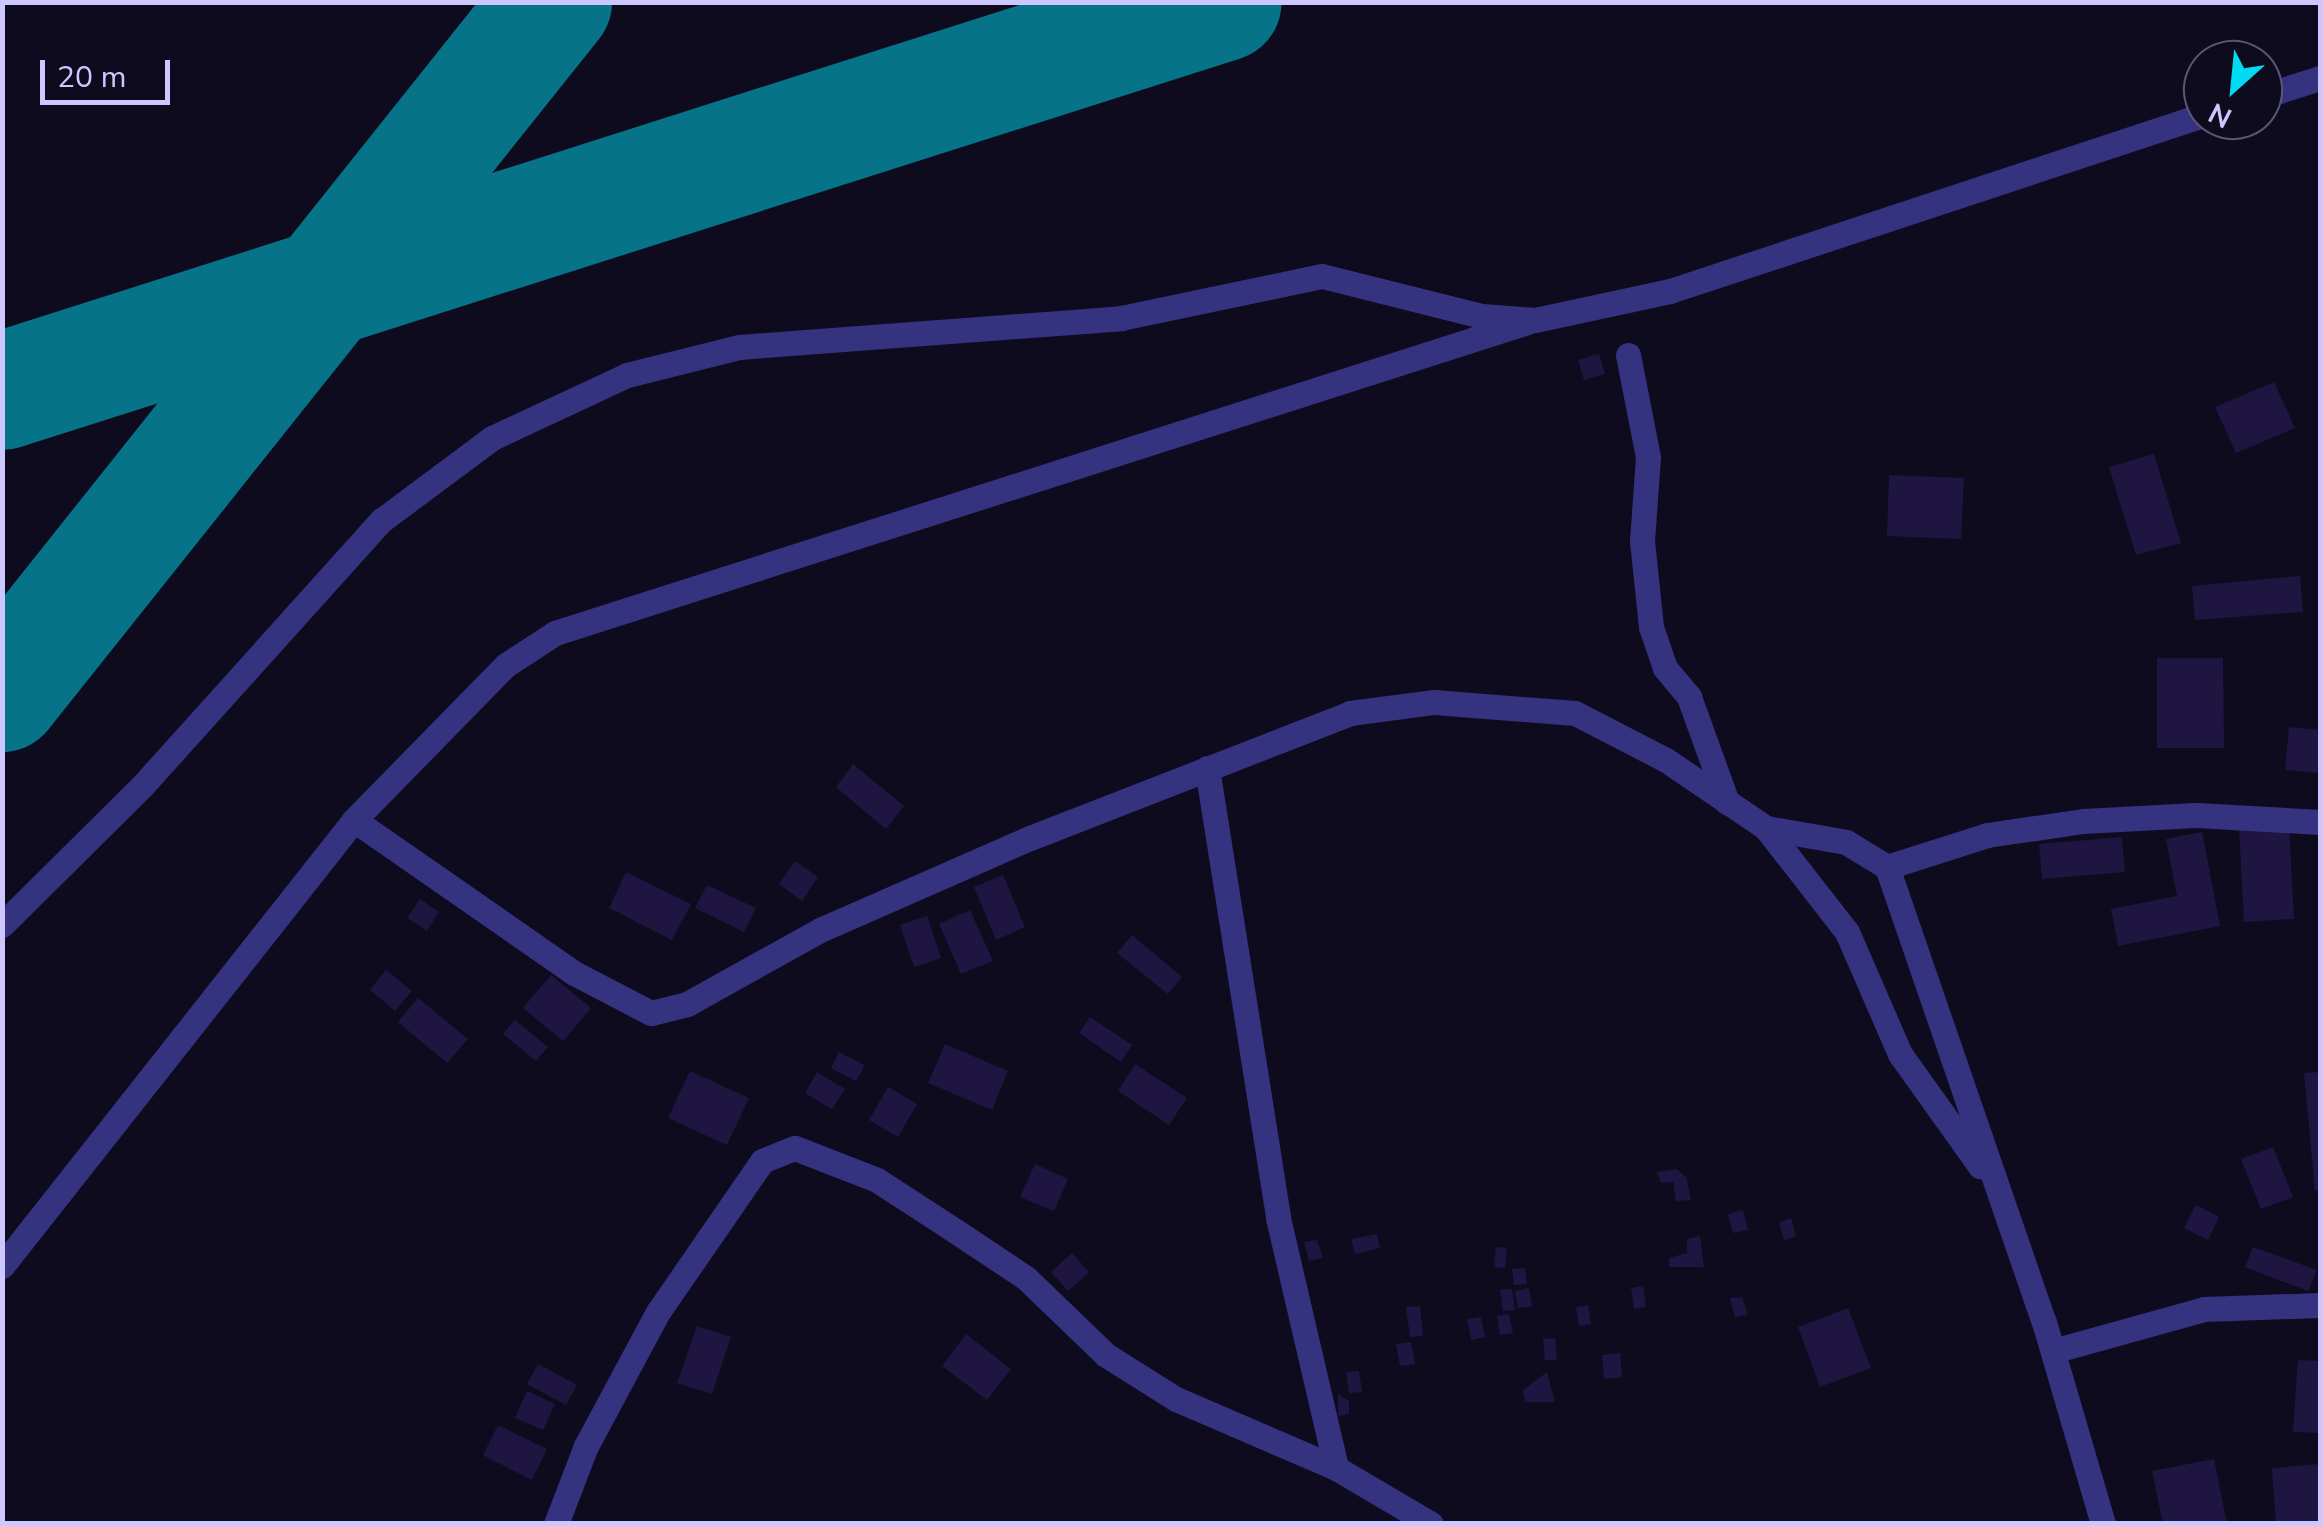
<!DOCTYPE html>
<html>
<head>
<meta charset="utf-8">
<style>
  body { margin:0 }
  #map { position:relative; width:2323px; height:1526px; overflow:hidden; background:#0e0b1e; font-family:"Nunito Sans",sans-serif }
  div>[style] { position:absolute }
  [style*='--x'] { left:calc(var(--x)*1px); top:calc(var(--y)*1px); width:calc(var(--w)*1px); rotate:calc(var(--a)*1deg) }
  .taxiway>* { height:118px; margin:-59px; padding:0 59px; transform-origin:59px; border-radius:59px; background:#077388 }
  .building>* { inset:0; background:#1e1640 }
  .minor>* { height:25px; margin:-12.5px; padding:0 12.5px; transform-origin:12.5px; border-radius:12.5px; background:#353280 }
  span { translate:-50% -50%; white-space:nowrap; text-align:center; line-height:1.15; -webkit-text-stroke:9px #0e0b1e; paint-order:stroke }
  .frame { position:absolute; inset:0; border:5px solid #cdc7ff; pointer-events:none }
  .north { position:absolute; left:2183px; top:40px; width:100px; height:100px; box-sizing:border-box; background:#0e0b1e; border:2px solid #5a5678; border-radius:50%; rotate:207deg; font-size:28px; font-weight:700; line-height:40px; text-align:center; color:#cdc7ff }
  .north::after { content:''; display:block; margin:auto; width:35px; height:45px; background:#00dbf2; clip-path:polygon(50% 0,100% 100%,50% 72%,0 100%) }
  .scale { position:absolute; left:40px; top:60px; width:130px; height:45px; box-sizing:border-box; border:5px solid #cdc7ff; border-top:0; padding-left:12px; font-size:30px; line-height:35px; white-space:nowrap; color:#cdc7ff; -webkit-text-stroke:8px #0e0b1e; paint-order:stroke }
</style>
</head>
<body>
<div id="map">
  <div class="taxiway">
    <div style="--x:2;--y:391;--w:1281;--a:-17.67"></div>
    <div style="--x:2;--y:693;--w:884;--a:-51.43"></div>
  </div>
  <div class="building">
    <div style="clip-path:polygon(1599px 354px,1605px 374px,1584px 380px,1578px 360px)"></div>
    <div style="clip-path:polygon(2274px 382px,2295px 428px,2236px 453px,2215px 407px)"></div>
    <div style="clip-path:polygon(2154px 454px,2181px 543px,2136px 555px,2109px 467px)"></div>
    <div style="clip-path:polygon(1889px 475px,1964px 478px,1961px 539px,1887px 536px)"></div>
    <div style="clip-path:polygon(2300px 576px,2303px 612px,2195px 620px,2192px 586px)"></div>
    <div style="clip-path:polygon(2157px 658px,2223px 658px,2224px 748px,2157px 748px)"></div>
    <div style="clip-path:polygon(2289px 727px,2320px 730px,2320px 773px,2285px 770px)"></div>
    <div style="clip-path:polygon(853px 764px,904px 806px,886px 829px,836px 787px)"></div>
    <div style="clip-path:polygon(2289px 825px,2294px 919px,2244px 922px,2239px 827px)"></div>
    <div style="clip-path:polygon(2202px 832px,2220px 926px,2118px 946px,2111px 909px,2177px 896px,2166px 839px)"></div>
    <div style="clip-path:polygon(2122px 837px,2125px 872px,2042px 879px,2039px 844px)"></div>
    <div style="clip-path:polygon(795px 861px,818px 877px,802px 901px,779px 884px)"></div>
    <div style="clip-path:polygon(626px 872px,691px 904px,672px 940px,609px 908px)"></div>
    <div style="clip-path:polygon(1003px 875px,1025px 927px,996px 940px,974px 887px)"></div>
    <div style="clip-path:polygon(707px 885px,756px 908px,744px 932px,695px 908px)"></div>
    <div style="clip-path:polygon(420px 899px,439px 912px,427px 931px,407px 918px)"></div>
    <div style="clip-path:polygon(970px 910px,993px 961px,961px 974px,939px 924px)"></div>
    <div style="clip-path:polygon(927px 916px,941px 958px,914px 967px,900px 925px)"></div>
    <div style="clip-path:polygon(1132px 935px,1182px 977px,1168px 994px,1117px 953px)"></div>
    <div style="clip-path:polygon(386px 970px,412px 991px,395px 1011px,370px 990px)"></div>
    <div style="clip-path:polygon(551px 975px,591px 1008px,563px 1041px,523px 1008px)"></div>
    <div style="clip-path:polygon(418px 998px,468px 1039px,447px 1063px,398px 1022px)"></div>
    <div style="clip-path:polygon(1090px 1017px,1132px 1045px,1121px 1062px,1079px 1033px)"></div>
    <div style="clip-path:polygon(515px 1020px,548px 1047px,536px 1061px,503px 1034px)"></div>
    <div style="clip-path:polygon(945px 1044px,1008px 1071px,992px 1110px,928px 1083px)"></div>
    <div style="clip-path:polygon(839px 1052px,865px 1065px,856px 1081px,831px 1068px)"></div>
    <div style="clip-path:polygon(1135px 1064px,1187px 1098px,1169px 1125px,1118px 1091px)"></div>
    <div style="clip-path:polygon(690px 1071px,749px 1098px,727px 1145px,668px 1118px)"></div>
    <div style="clip-path:polygon(817px 1072px,845px 1089px,832px 1109px,805px 1093px)"></div>
    <div style="clip-path:polygon(2320px 1072px,2320px 1190px,2315px 1191px,2304px 1073px)"></div>
    <div style="clip-path:polygon(888px 1087px,917px 1104px,898px 1137px,869px 1120px)"></div>
    <div style="clip-path:polygon(2273px 1147px,2293px 1197px,2261px 1209px,2241px 1159px)"></div>
    <div style="clip-path:polygon(1035px 1164px,1068px 1179px,1054px 1211px,1020px 1197px)"></div>
    <div style="clip-path:polygon(1677px 1169px,1687px 1179px,1691px 1200px,1676px 1201px,1673px 1182px,1661px 1183px,1657px 1172px)"></div>
    <div style="clip-path:polygon(2196px 1205px,2219px 1217px,2208px 1240px,2184px 1228px)"></div>
    <div style="clip-path:polygon(1743px 1210px,1748px 1230px,1733px 1233px,1728px 1214px)"></div>
    <div style="clip-path:polygon(1791px 1218px,1796px 1236px,1784px 1240px,1779px 1223px)"></div>
    <div style="clip-path:polygon(1377px 1234px,1380px 1248px,1355px 1254px,1351px 1239px)"></div>
    <div style="clip-path:polygon(1700px 1236px,1704px 1267px,1669px 1267px,1669px 1258px,1687px 1253px,1687px 1239px)"></div>
    <div style="clip-path:polygon(1317px 1240px,1323px 1258px,1309px 1261px,1304px 1242px)"></div>
    <div style="clip-path:polygon(1496px 1247px,1507px 1248px,1505px 1268px,1494px 1267px)"></div>
    <div style="clip-path:polygon(2253px 1247px,2317px 1270px,2308px 1291px,2245px 1267px)"></div>
    <div style="clip-path:polygon(1072px 1253px,1089px 1272px,1068px 1291px,1051px 1272px)"></div>
    <div style="clip-path:polygon(1525px 1268px,1527px 1284px,1514px 1285px,1512px 1269px)"></div>
    <div style="clip-path:polygon(1643px 1286px,1646px 1307px,1634px 1309px,1631px 1288px)"></div>
    <div style="clip-path:polygon(1529px 1288px,1532px 1306px,1518px 1308px,1515px 1291px)"></div>
    <div style="clip-path:polygon(1512px 1289px,1515px 1310px,1503px 1311px,1500px 1290px)"></div>
    <div style="clip-path:polygon(1742px 1297px,1748px 1315px,1735px 1317px,1730px 1298px)"></div>
    <div style="clip-path:polygon(1588px 1305px,1591px 1324px,1579px 1326px,1576px 1307px)"></div>
    <div style="clip-path:polygon(1420px 1306px,1423px 1336px,1410px 1337px,1406px 1307px)"></div>
    <div style="clip-path:polygon(1848px 1308px,1871px 1368px,1820px 1387px,1798px 1327px)"></div>
    <div style="clip-path:polygon(1509px 1314px,1513px 1333px,1500px 1335px,1497px 1316px)"></div>
    <div style="clip-path:polygon(1481px 1317px,1485px 1337px,1471px 1340px,1467px 1319px)"></div>
    <div style="clip-path:polygon(697px 1326px,731px 1337px,712px 1394px,677px 1383px)"></div>
    <div style="clip-path:polygon(966px 1334px,1011px 1369px,987px 1400px,942px 1366px)"></div>
    <div style="clip-path:polygon(1555px 1338px,1557px 1360px,1545px 1360px,1543px 1339px)"></div>
    <div style="clip-path:polygon(1411px 1342px,1415px 1364px,1400px 1366px,1396px 1344px)"></div>
    <div style="clip-path:polygon(1620px 1353px,1622px 1377px,1604px 1379px,1602px 1355px)"></div>
    <div style="clip-path:polygon(2298px 1360px,2320px 1361px,2320px 1433px,2293px 1432px)"></div>
    <div style="clip-path:polygon(538px 1364px,577px 1385px,566px 1405px,527px 1384px)"></div>
    <div style="clip-path:polygon(1359px 1371px,1362px 1392px,1349px 1393px,1346px 1372px)"></div>
    <div style="clip-path:polygon(1547px 1372px,1555px 1402px,1525px 1402px,1523px 1390px)"></div>
    <div style="clip-path:polygon(527px 1391px,555px 1404px,543px 1430px,515px 1418px)"></div>
    <div style="clip-path:polygon(1338px 1394px,1349px 1401px,1349px 1414px,1338px 1416px)"></div>
    <div style="clip-path:polygon(498px 1425px,547px 1449px,532px 1480px,483px 1455px)"></div>
    <div style="clip-path:polygon(2214px 1459px,2227px 1524px,2163px 1524px,2152px 1471px)"></div>
    <div style="clip-path:polygon(2320px 1464px,2320px 1524px,2276px 1524px,2272px 1468px)"></div>
  </div>
  <div class="minor">
    <div style="--x:2263;--y:96;--w:60;--a:-17.5"></div>
    <div style="--x:1628;--y:355;--w:104;--a:78.9"></div>
    <div style="--x:1648;--y:457;--w:84;--a:94.1"></div>
    <div style="--x:1642;--y:541;--w:86;--a:84"></div>
    <div style="--x:1651;--y:627;--w:43;--a:71.1"></div>
    <div style="--x:1665;--y:668;--w:38;--a:50"></div>
    <div style="--x:1689;--y:697;--w:112;--a:70.1"></div>
    <div style="--x:1207;--y:768;--w:456;--a:81"></div>
    <div style="--x:1278;--y:1218;--w:257;--a:76.9"></div>
    <div style="--x:354;--y:820;--w:268;--a:34.8"></div>
    <div style="--x:574;--y:973;--w:87;--a:27.5"></div>
    <div style="--x:651;--y:1013;--w:37;--a:-14"></div>
    <div style="--x:687;--y:1004;--w:152;--a:-29.1"></div>
    <div style="--x:820;--y:930;--w:229;--a:-23.7"></div>
    <div style="--x:1030;--y:838;--w:344;--a:-21.3"></div>
    <div style="--x:1350;--y:713;--w:85;--a:-7.5"></div>
    <div style="--x:1434;--y:702;--w:141;--a:4.5"></div>
    <div style="--x:1575;--y:713;--w:102;--a:27.3"></div>
    <div style="--x:1666;--y:760;--w:121;--a:34.2"></div>
    <div style="--x:1766;--y:828;--w:81;--a:9.9"></div>
    <div style="--x:1846;--y:842;--w:48;--a:31.4"></div>
    <div style="--x:1887;--y:867;--w:481;--a:71"></div>
    <div style="--x:2044;--y:1322;--w:210;--a:73.7"></div>
    <div style="--x:1766;--y:828;--w:132;--a:52.1"></div>
    <div style="--x:1847;--y:932;--w:133;--a:66.5"></div>
    <div style="--x:1900;--y:1054;--w:138;--a:54.5"></div>
    <div style="--x:1887;--y:867;--w:105;--a:-17.7"></div>
    <div style="--x:1987;--y:835;--w:97;--a:-8.3"></div>
    <div style="--x:2083;--y:821;--w:113;--a:-3"></div>
    <div style="--x:2196;--y:815;--w:124;--a:3.2"></div>
    <div style="--x:2;--y:925;--w:199;--a:-44.8"></div>
    <div style="--x:143;--y:785;--w:357;--a:-48"></div>
    <div style="--x:382;--y:520;--w:137;--a:-36.7"></div>
    <div style="--x:492;--y:438;--w:149;--a:-25"></div>
    <div style="--x:627;--y:375;--w:115;--a:-14"></div>
    <div style="--x:739;--y:347;--w:383;--a:-4.3"></div>
    <div style="--x:1121;--y:318;--w:205;--a:-11.8"></div>
    <div style="--x:1322;--y:276;--w:164;--a:14.1"></div>
    <div style="--x:1481;--y:316;--w:54;--a:4.2"></div>
    <div style="--x:1535;--y:320;--w:138;--a:-12.1"></div>
    <div style="--x:1670;--y:291;--w:561;--a:-18.27"></div>
    <div style="--x:2;--y:1266;--w:568;--a:-51.72"></div>
    <div style="--x:354;--y:820;--w:217;--a:-45.6"></div>
    <div style="--x:506;--y:665;--w:59;--a:-33.1"></div>
    <div style="--x:555;--y:633;--w:1021;--a:-17.73"></div>
    <div style="--x:2053;--y:1351;--w:157;--a:-15.5"></div>
    <div style="--x:2204;--y:1309;--w:116;--a:-2"></div>
    <div style="--x:556;--y:1524;--w:84;--a:-69"></div>
    <div style="--x:586;--y:1446;--w:152;--a:-61.8"></div>
    <div style="--x:658;--y:1312;--w:183;--a:-55.4"></div>
    <div style="--x:762;--y:1161;--w:35;--a:-22"></div>
    <div style="--x:795;--y:1148;--w:88;--a:21.3"></div>
    <div style="--x:877;--y:1180;--w:95;--a:33"></div>
    <div style="--x:957;--y:1232;--w:83;--a:33.7"></div>
    <div style="--x:1026;--y:1278;--w:111;--a:43.9"></div>
    <div style="--x:1106;--y:1355;--w:83;--a:32.2"></div>
    <div style="--x:1176;--y:1399;--w:174;--a:23.3"></div>
    <div style="--x:1336;--y:1468;--w:110;--a:30.5"></div>
  </div>
  <div class="frame"></div>
  <div class="north">N</div>
  <div class="scale">20 m</div>
</div>
</body>
</html>
